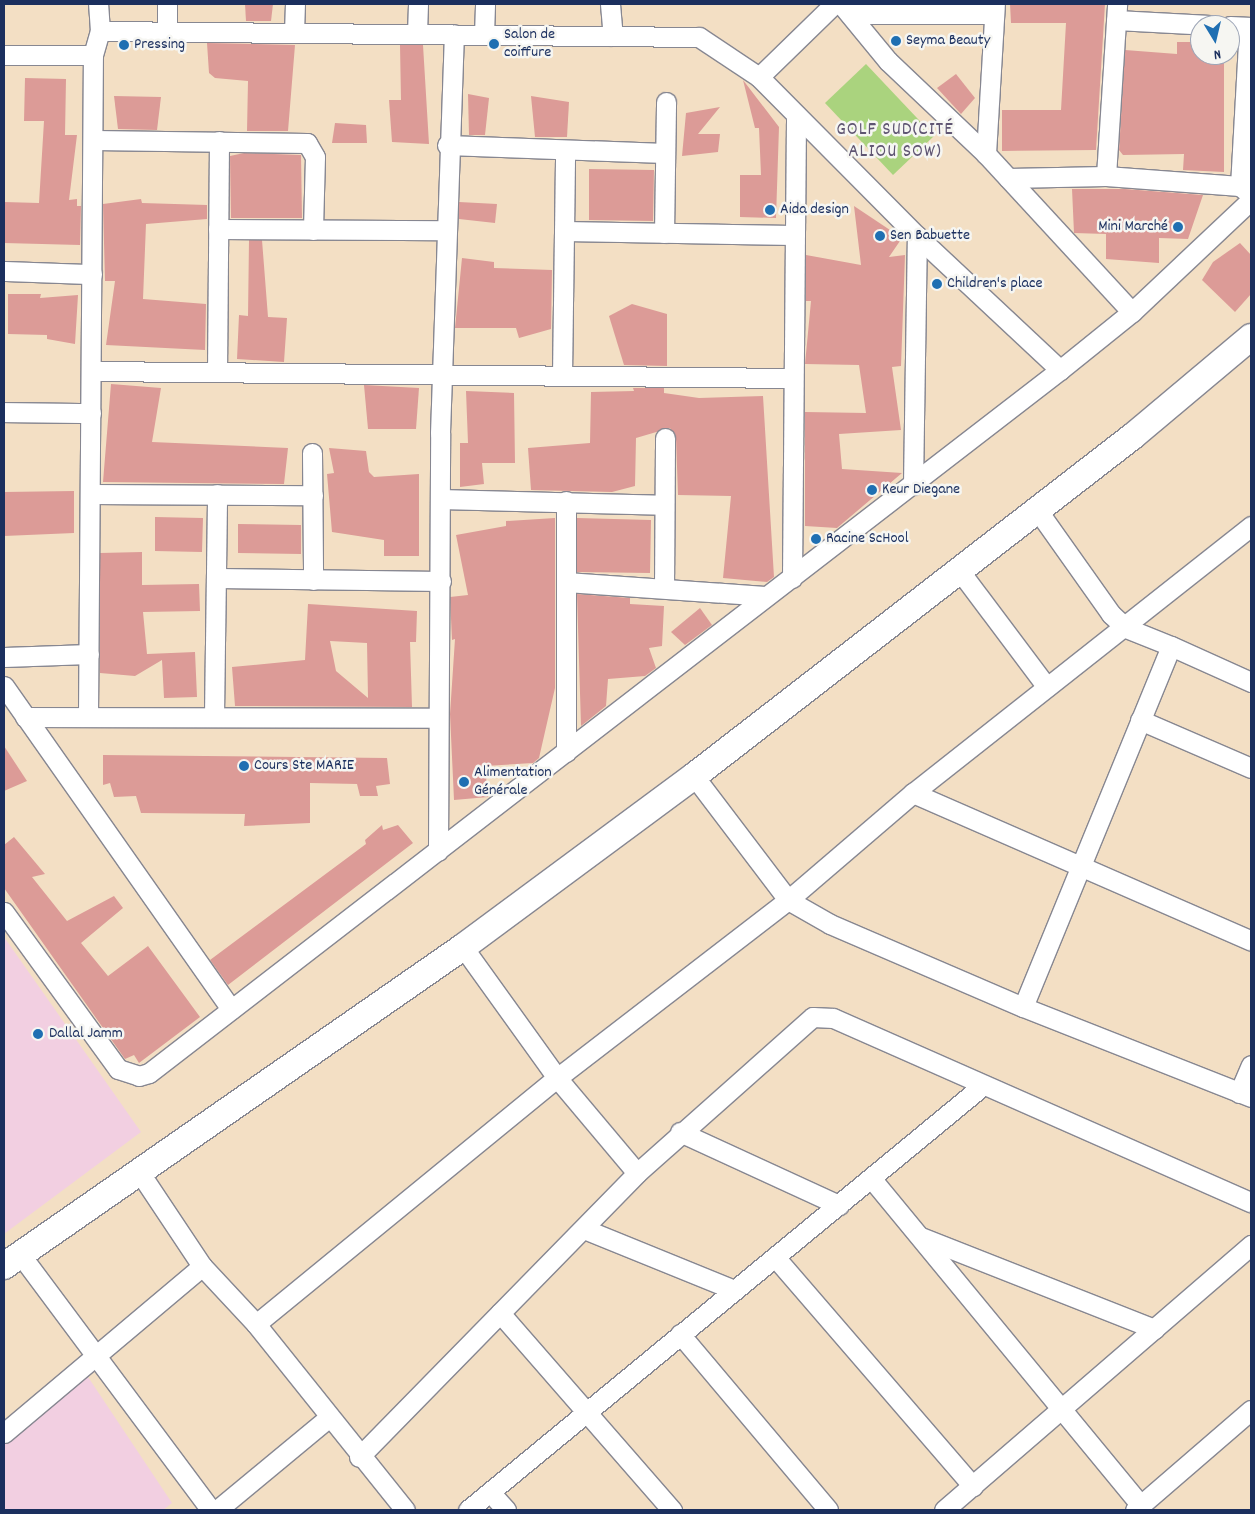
<!DOCTYPE html>
<html>
<head>
<meta charset="utf-8">
<style>
  body { margin:0 }
  #map { position:relative; width:1255px; height:1514px; overflow:hidden; background:#f3dfc4; font-family:Dekko,sans-serif }
  div>[style] { position:absolute }
  [style*='--x'] { left:calc(var(--x)*1px); top:calc(var(--y)*1px); width:calc(var(--w)*1px); rotate:calc(var(--a)*1deg) }
  .built>* { inset:0; background:#f2cfe1 }
  .green>* { inset:0; background:#aad37e }
  .building>* { inset:0; background:#dc9b97 }
  .roads { filter:drop-shadow(1px 0 #878791) drop-shadow(-1px 0 #878791) drop-shadow(0 1px #878791) drop-shadow(0 -1px #878791) }
  .street>* { height:19px; margin:-9.5px; padding:0 9.5px; transform-origin:9.5px; border-radius:9.5px; background:#fff }
  .secondary>* { height:26px; margin:-13px; padding:0 13px; transform-origin:13px; border-radius:13px; background:#fff }
  .dots>* { width:14px; height:14px; translate:-50% -50%; box-sizing:border-box; border:2px solid #f6f6f2; border-radius:50% }
  span { translate:-50% -50%; white-space:nowrap; text-align:center; line-height:1.15; -webkit-text-stroke:5px #f6f6f2; paint-order:stroke }
  .poi-label { font-size:16px; color:#1b2f5e }
  .left { translate:0 -50%; text-align:left }
  .right { translate:-100% -50%; text-align:right }
  .quarter-label { font-size:19px; color:#5f5572; letter-spacing:1px }
  .frame { position:absolute; inset:0; border:5px solid #1b2f5e; pointer-events:none }
  .north { position:absolute; left:1190px; top:15px; width:50px; height:50px; box-sizing:border-box; background:#f6f6f2; border:1px solid #9ea6b7; border-radius:50%; rotate:171deg; font-size:14px; font-weight:700; line-height:20px; text-align:center; color:#1b2f5e }
  .north::after { content:''; display:block; margin:auto; width:18px; height:22px; background:#1f6fb2; clip-path:polygon(50% 0,100% 100%,50% 72%,0 100%) }
</style>
</head>
<body>
<div id="map">
  <div class="built">
    <div style="clip-path:polygon(4px 937px,141px 1132px,4px 1234px)"></div>
    <div style="clip-path:polygon(86px 1374px,172px 1503px,163px 1510px,4px 1510px,4px 1444px)"></div>
  </div>
  <div class="green">
    <div style="clip-path:polygon(866px 64px,934px 136px,893px 175px,825px 103px)"></div>
  </div>
  <div class="building">
    <div style="clip-path:polygon(245px 4px,273px 4px,271px 21px,246px 21px)"></div>
    <div style="clip-path:polygon(1010px 4px,1105px 4px,1096px 150px,1002px 151px,1002px 110px,1061px 110px,1066px 23px,1011px 23px)"></div>
    <div style="clip-path:polygon(1177px 42px,1200px 42px,1200px 55px,1224px 55px,1224px 172px,1183px 170px,1184px 154px,1123px 155px,1119px 150px,1125px 50px,1177px 54px)"></div>
    <div style="clip-path:polygon(207px 43px,295px 45px,288px 131px,247px 131px,248px 81px,215px 78px,209px 73px)"></div>
    <div style="clip-path:polygon(400px 45px,423px 45px,429px 144px,392px 142px,389px 100px,401px 100px)"></div>
    <div style="clip-path:polygon(956px 74px,975px 98px,961px 114px,937px 88px)"></div>
    <div style="clip-path:polygon(25px 78px,66px 79px,65px 135px,77px 135px,69px 200px,77px 199px,77px 206px,81px 206px,80px 245px,4px 243px,4px 202px,39px 203px,44px 121px,24px 121px)"></div>
    <div style="clip-path:polygon(743px 80px,779px 127px,776px 218px,740px 217px,740px 175px,761px 175px,759px 128px,755px 128px)"></div>
    <div style="clip-path:polygon(468px 94px,489px 98px,485px 135px,469px 135px)"></div>
    <div style="clip-path:polygon(114px 96px,161px 97px,157px 130px,118px 129px)"></div>
    <div style="clip-path:polygon(531px 96px,569px 102px,567px 137px,535px 137px)"></div>
    <div style="clip-path:polygon(720px 107px,698px 134px,720px 134px,718px 152px,682px 156px,686px 113px)"></div>
    <div style="clip-path:polygon(335px 123px,366px 125px,367px 143px,332px 143px)"></div>
    <div style="clip-path:polygon(244px 153px,301px 155px,302px 218px,231px 218px,230px 156px)"></div>
    <div style="clip-path:polygon(589px 169px,654px 170px,653px 221px,589px 220px)"></div>
    <div style="clip-path:polygon(1072px 189px,1125px 189px,1203px 195px,1188px 239px,1159px 238px,1159px 263px,1106px 259px,1106px 234px,1074px 233px)"></div>
    <div style="clip-path:polygon(141px 199px,142px 203px,207px 205px,207px 219px,146px 224px,143px 299px,206px 304px,205px 350px,106px 345px,115px 281px,105px 281px,103px 204px)"></div>
    <div style="clip-path:polygon(459px 202px,497px 204px,495px 223px,459px 219px)"></div>
    <div style="clip-path:polygon(854px 206px,902px 238px,889px 257px,905px 255px,901px 366px,892px 367px,901px 430px,839px 434px,842px 469px,902px 473px,837px 528px,805px 526px,805px 412px,866px 413px,859px 365px,805px 364px,811px 301px,806px 301px,806px 255px,861px 265px)"></div>
    <div style="clip-path:polygon(249px 240px,262px 240px,268px 317px,287px 318px,284px 362px,237px 359px,239px 315px,248px 316px)"></div>
    <div style="clip-path:polygon(1240px 243px,1251px 255px,1251px 294px,1235px 312px,1202px 280px,1213px 262px)"></div>
    <div style="clip-path:polygon(462px 258px,494px 262px,494px 268px,552px 270px,551px 329px,519px 338px,516px 328px,455px 328px)"></div>
    <div style="clip-path:polygon(8px 294px,41px 294px,40px 298px,78px 295px,75px 344px,47px 339px,47px 335px,8px 334px)"></div>
    <div style="clip-path:polygon(632px 304px,667px 314px,667px 366px,624px 365px,609px 316px)"></div>
    <div style="clip-path:polygon(111px 384px,161px 388px,152px 442px,288px 448px,284px 484px,103px 482px)"></div>
    <div style="clip-path:polygon(364px 385px,419px 388px,416px 429px,368px 429px)"></div>
    <div style="clip-path:polygon(633px 388px,664px 388px,664px 393px,699px 398px,763px 396px,774px 577px,767px 582px,723px 578px,731px 496px,678px 495px,676px 438px,670px 428px,636px 438px,635px 486px,612px 492px,531px 490px,528px 448px,590px 443px,591px 392px,634px 391px)"></div>
    <div style="clip-path:polygon(466px 391px,514px 393px,515px 463px,482px 463px,484px 484px,460px 487px,460px 443px,468px 443px)"></div>
    <div style="clip-path:polygon(329px 448px,366px 451px,369px 472px,374px 477px,419px 474px,419px 556px,384px 556px,384px 540px,332px 532px,327px 474px,334px 473px)"></div>
    <div style="clip-path:polygon(74px 491px,74px 533px,4px 536px,4px 492px)"></div>
    <div style="clip-path:polygon(155px 517px,203px 518px,202px 552px,155px 551px)"></div>
    <div style="clip-path:polygon(555px 518px,555px 688px,539px 758px,533px 763px,485px 766px,488px 797px,454px 800px,450px 714px,455px 639px,452px 640px,450px 597px,468px 595px,456px 535px,506px 526px,506px 521px)"></div>
    <div style="clip-path:polygon(577px 518px,651px 520px,650px 573px,577px 572px)"></div>
    <div style="clip-path:polygon(238px 524px,301px 525px,301px 554px,238px 553px)"></div>
    <div style="clip-path:polygon(142px 552px,142px 585px,199px 584px,200px 611px,143px 612px,147px 654px,195px 652px,197px 697px,164px 698px,162px 660px,135px 676px,100px 673px,100px 553px)"></div>
    <div style="clip-path:polygon(577px 594px,630px 598px,630px 604px,664px 606px,662px 646px,649px 648px,656px 668px,645px 676px,608px 679px,606px 706px,581px 726px)"></div>
    <div style="clip-path:polygon(evenodd,308px 604px,417px 611px,416px 642px,410px 642px,412px 707px,235px 706px,232px 667px,305px 660px,308px 604px,330px 641px,367px 643px,368px 698px,336px 671px,330px 641px)"></div>
    <div style="clip-path:polygon(700px 608px,712px 625px,685px 645px,671px 632px)"></div>
    <div style="clip-path:polygon(4px 746px,27px 781px,4px 791px)"></div>
    <div style="clip-path:polygon(103px 755px,387px 758px,390px 784px,376px 786px,378px 796px,360px 796px,357px 784px,310px 783px,310px 823px,244px 826px,245px 814px,141px 813px,136px 796px,114px 797px,110px 783px,103px 785px)"></div>
    <div style="clip-path:polygon(382px 825px,383px 830px,398px 825px,413px 843px,228px 985px,210px 960px,366px 844px,365px 840px)"></div>
    <div style="clip-path:polygon(14px 837px,45px 874px,32px 877px,67px 921px,114px 896px,123px 908px,81px 943px,108px 976px,148px 946px,200px 1017px,139px 1063px,134px 1055px,125px 1059px,4px 888px,4px 845px)"></div>
  </div>
  <div class="roads">
    <div class="street">
      <div style="--x:167;--y:4;--w:28;--a:90"></div>
      <div style="--x:610;--y:4;--w:32;--a:85"></div>
      <div style="--x:841;--y:4;--w:74;--a:50.5"></div>
      <div style="--x:888;--y:61;--w:135;--a:43.5"></div>
      <div style="--x:986;--y:154;--w:215;--a:47.3"></div>
      <div style="--x:850;--y:14;--w:144;--a:0"></div>
      <div style="--x:1116;--y:20;--w:94;--a:3"></div>
      <div style="--x:1230;--y:26;--w:21;--a:3"></div>
      <div style="--x:100;--y:31;--w:599;--a:0.57"></div>
      <div style="--x:699;--y:37;--w:72;--a:33.7"></div>
      <div style="--x:759;--y:77;--w:224;--a:45.2"></div>
      <div style="--x:917;--y:236;--w:196;--a:43.1"></div>
      <div style="--x:294;--y:32;--w:28;--a:-88"></div>
      <div style="--x:417;--y:33;--w:29;--a:-88"></div>
      <div style="--x:484;--y:34;--w:30;--a:-88"></div>
      <div style="--x:4;--y:55;--w:89;--a:0"></div>
      <div style="--x:759;--y:77;--w:105;--a:-44.2"></div>
      <div style="--x:94;--y:140;--w:213;--a:0.8"></div>
      <div style="--x:307;--y:143;--w:16;--a:60"></div>
      <div style="--x:315;--y:157;--w:73;--a:91.6"></div>
      <div style="--x:447;--y:145;--w:218;--a:2.1"></div>
      <div style="--x:986;--y:154;--w:150;--a:-86.6"></div>
      <div style="--x:1106;--y:176;--w:172;--a:-86.3"></div>
      <div style="--x:1008;--y:178;--w:98;--a:-1.2"></div>
      <div style="--x:1106;--y:176;--w:134;--a:4.3"></div>
      <div style="--x:1240;--y:186;--w:14;--a:39"></div>
      <div style="--x:1240;--y:186;--w:159;--a:-86.8"></div>
      <div style="--x:218;--y:229;--w:227;--a:0.3"></div>
      <div style="--x:564;--y:231;--w:229;--a:1"></div>
      <div style="--x:664;--y:233;--w:131;--a:-89.1"></div>
      <div style="--x:4;--y:271;--w:88;--a:2"></div>
      <div style="--x:92;--y:371;--w:701;--a:0.57"></div>
      <div style="--x:217;--y:372;--w:231;--a:-89.5"></div>
      <div style="--x:562;--y:375;--w:225;--a:-89.2"></div>
      <div style="--x:4;--y:412;--w:87;--a:0.7"></div>
      <div style="--x:312;--y:453;--w:127;--a:89.5"></div>
      <div style="--x:913;--y:485;--w:249;--a:-89.1"></div>
      <div style="--x:91;--y:494;--w:222;--a:0.3"></div>
      <div style="--x:440;--y:499;--w:223;--a:1.5"></div>
      <div style="--x:959;--y:570;--w:146;--a:53.1"></div>
      <div style="--x:218;--y:578;--w:223;--a:0.8"></div>
      <div style="--x:792;--y:578;--w:463;--a:-89.5"></div>
      <div style="--x:566;--y:582;--w:199;--a:4"></div>
      <div style="--x:664;--y:588;--w:150;--a:-89.6"></div>
      <div style="--x:1171;--y:646;--w:88;--a:24.2"></div>
      <div style="--x:4;--y:657;--w:85;--a:-2"></div>
      <div style="--x:4;--y:686;--w:395;--a:54.9"></div>
      <div style="--x:88;--y:715;--w:660;--a:-89.57"></div>
      <div style="--x:93;--y:55;--w:25;--a:-74"></div>
      <div style="--x:100;--y:31;--w:27;--a:-94"></div>
      <div style="--x:214;--y:715;--w:221;--a:-89.2"></div>
      <div style="--x:25;--y:717;--w:413;--a:0.1"></div>
      <div style="--x:1140;--y:720;--w:121;--a:23.4"></div>
      <div style="--x:566;--y:752;--w:251;--a:-90"></div>
      <div style="--x:694;--y:776;--w:156;--a:52.8"></div>
      <div style="--x:788;--y:900;--w:48;--a:29.7"></div>
      <div style="--x:830;--y:924;--w:210;--a:23.3"></div>
      <div style="--x:1023;--y:1007;--w:245;--a:21.5"></div>
      <div style="--x:913;--y:793;--w:369;--a:23.6"></div>
      <div style="--x:438;--y:851;--w:418;--a:-89.7"></div>
      <div style="--x:440;--y:433;--w:399;--a:-88"></div>
      <div style="--x:4;--y:912;--w:194;--a:54"></div>
      <div style="--x:118;--y:1069;--w:22;--a:18"></div>
      <div style="--x:139;--y:1076;--w:10;--a:-17"></div>
      <div style="--x:149;--y:1073;--w:1151;--a:-37.66"></div>
      <div style="--x:1060;--y:370;--w:92;--a:-38.9"></div>
      <div style="--x:1132;--y:312;--w:163;--a:-43.3"></div>
      <div style="--x:463;--y:947;--w:161;--a:54.3"></div>
      <div style="--x:557;--y:1078;--w:124;--a:49.9"></div>
      <div style="--x:1023;--y:1007;--w:390;--a:-67.7"></div>
      <div style="--x:1171;--y:646;--w:48;--a:-158.2"></div>
      <div style="--x:1126;--y:628;--w:21;--a:-137"></div>
      <div style="--x:1111;--y:614;--w:126;--a:-125.3"></div>
      <div style="--x:1239;--y:1093;--w:30;--a:-67"></div>
      <div style="--x:680;--y:1132;--w:175;--a:24.7"></div>
      <div style="--x:140;--y:1173;--w:112;--a:56.3"></div>
      <div style="--x:202;--y:1266;--w:79;--a:47"></div>
      <div style="--x:256;--y:1324;--w:238;--a:51.3"></div>
      <div style="--x:871;--y:1178;--w:424;--a:50.5"></div>
      <div style="--x:584;--y:1229;--w:162;--a:22.1"></div>
      <div style="--x:921;--y:1237;--w:251;--a:21.5"></div>
      <div style="--x:20;--y:1254;--w:319;--a:53.3"></div>
      <div style="--x:775;--y:1257;--w:303;--a:49.2"></div>
      <div style="--x:500;--y:1313;--w:262;--a:48.9"></div>
      <div style="--x:256;--y:1324;--w:389;--a:-39.3"></div>
      <div style="--x:557;--y:1078;--w:292;--a:-37.6"></div>
      <div style="--x:788;--y:900;--w:165;--a:-40.6"></div>
      <div style="--x:913;--y:793;--w:431;--a:-38.3"></div>
      <div style="--x:680;--y:1334;--w:230;--a:49.9"></div>
      <div style="--x:4;--y:1433;--w:259;--a:-40.1"></div>
      <div style="--x:359;--y:1457;--w:397;--a:-45.6"></div>
      <div style="--x:637;--y:1173;--w:235;--a:-41.6"></div>
      <div style="--x:813;--y:1017;--w:20;--a:3"></div>
      <div style="--x:833;--y:1018;--w:457;--a:23.8"></div>
      <div style="--x:490;--y:1492;--w:24;--a:48"></div>
      <div style="--x:217;--y:1510;--w:143;--a:-39.6"></div>
      <div style="--x:468;--y:1510;--w:665;--a:-39.51"></div>
      <div style="--x:944;--y:1510;--w:406;--a:-40.8"></div>
      <div style="--x:1135;--y:1510;--w:153;--a:-40.8"></div>
    </div>
    <div class="secondary">
      <div style="--x:4;--y:1266;--w:559;--a:-34.8"></div>
      <div style="--x:463;--y:947;--w:287;--a:-36.5"></div>
      <div style="--x:694;--y:776;--w:555;--a:-37.76"></div>
      <div style="--x:1133;--y:436;--w:154;--a:-40"></div>
    </div>
  </div>
  <div class="dots">
    <div style="left:896px;top:41px;background:#1f6fb2"></div>
    <div style="left:494px;top:44px;background:#1f6fb2"></div>
    <div style="left:124px;top:45px;background:#1f6fb2"></div>
    <div style="left:770px;top:210px;background:#1f6fb2"></div>
    <div style="left:1178px;top:227px;background:#1f6fb2"></div>
    <div style="left:880px;top:236px;background:#1f6fb2"></div>
    <div style="left:937px;top:284px;background:#1f6fb2"></div>
    <div style="left:872px;top:490px;background:#1f6fb2"></div>
    <div style="left:816px;top:539px;background:#1f6fb2"></div>
    <div style="left:244px;top:766px;background:#1f6fb2"></div>
    <div style="left:464px;top:782px;background:#1f6fb2"></div>
    <div style="left:38px;top:1034px;background:#1f6fb2"></div>
  </div>
  <div class="poi-label">
    <span class="left" style="left:504px;top:44px">Salon de<br>coiffure</span>
    <span class="left" style="left:906px;top:41px">Seyma Beauty</span>
    <span class="left" style="left:134px;top:45px">Pressing</span>
    <span class="left" style="left:780px;top:210px">Aida design</span>
    <span class="right" style="left:1168px;top:227px">Mini Marché</span>
    <span class="left" style="left:890px;top:236px">Sen Babuette</span>
    <span class="left" style="left:947px;top:284px">Children's place</span>
    <span class="left" style="left:882px;top:490px">Keur Diegane</span>
    <span class="left" style="left:826px;top:539px">Racine ScHool</span>
    <span class="left" style="left:254px;top:766px">Cours Ste MARIE</span>
    <span class="left" style="left:474px;top:782px">Alimentation<br>Générale</span>
    <span class="left" style="left:49px;top:1034px">Dallal Jamm</span>
  </div>
  <div class="quarter-label">
    <span style="left:895px;top:142px">GOLF SUD(CITÉ<br>ALIOU SOW)</span>
  </div>
  <div class="frame"></div>
  <div class="north">N</div>
</div>
</body>
</html>
